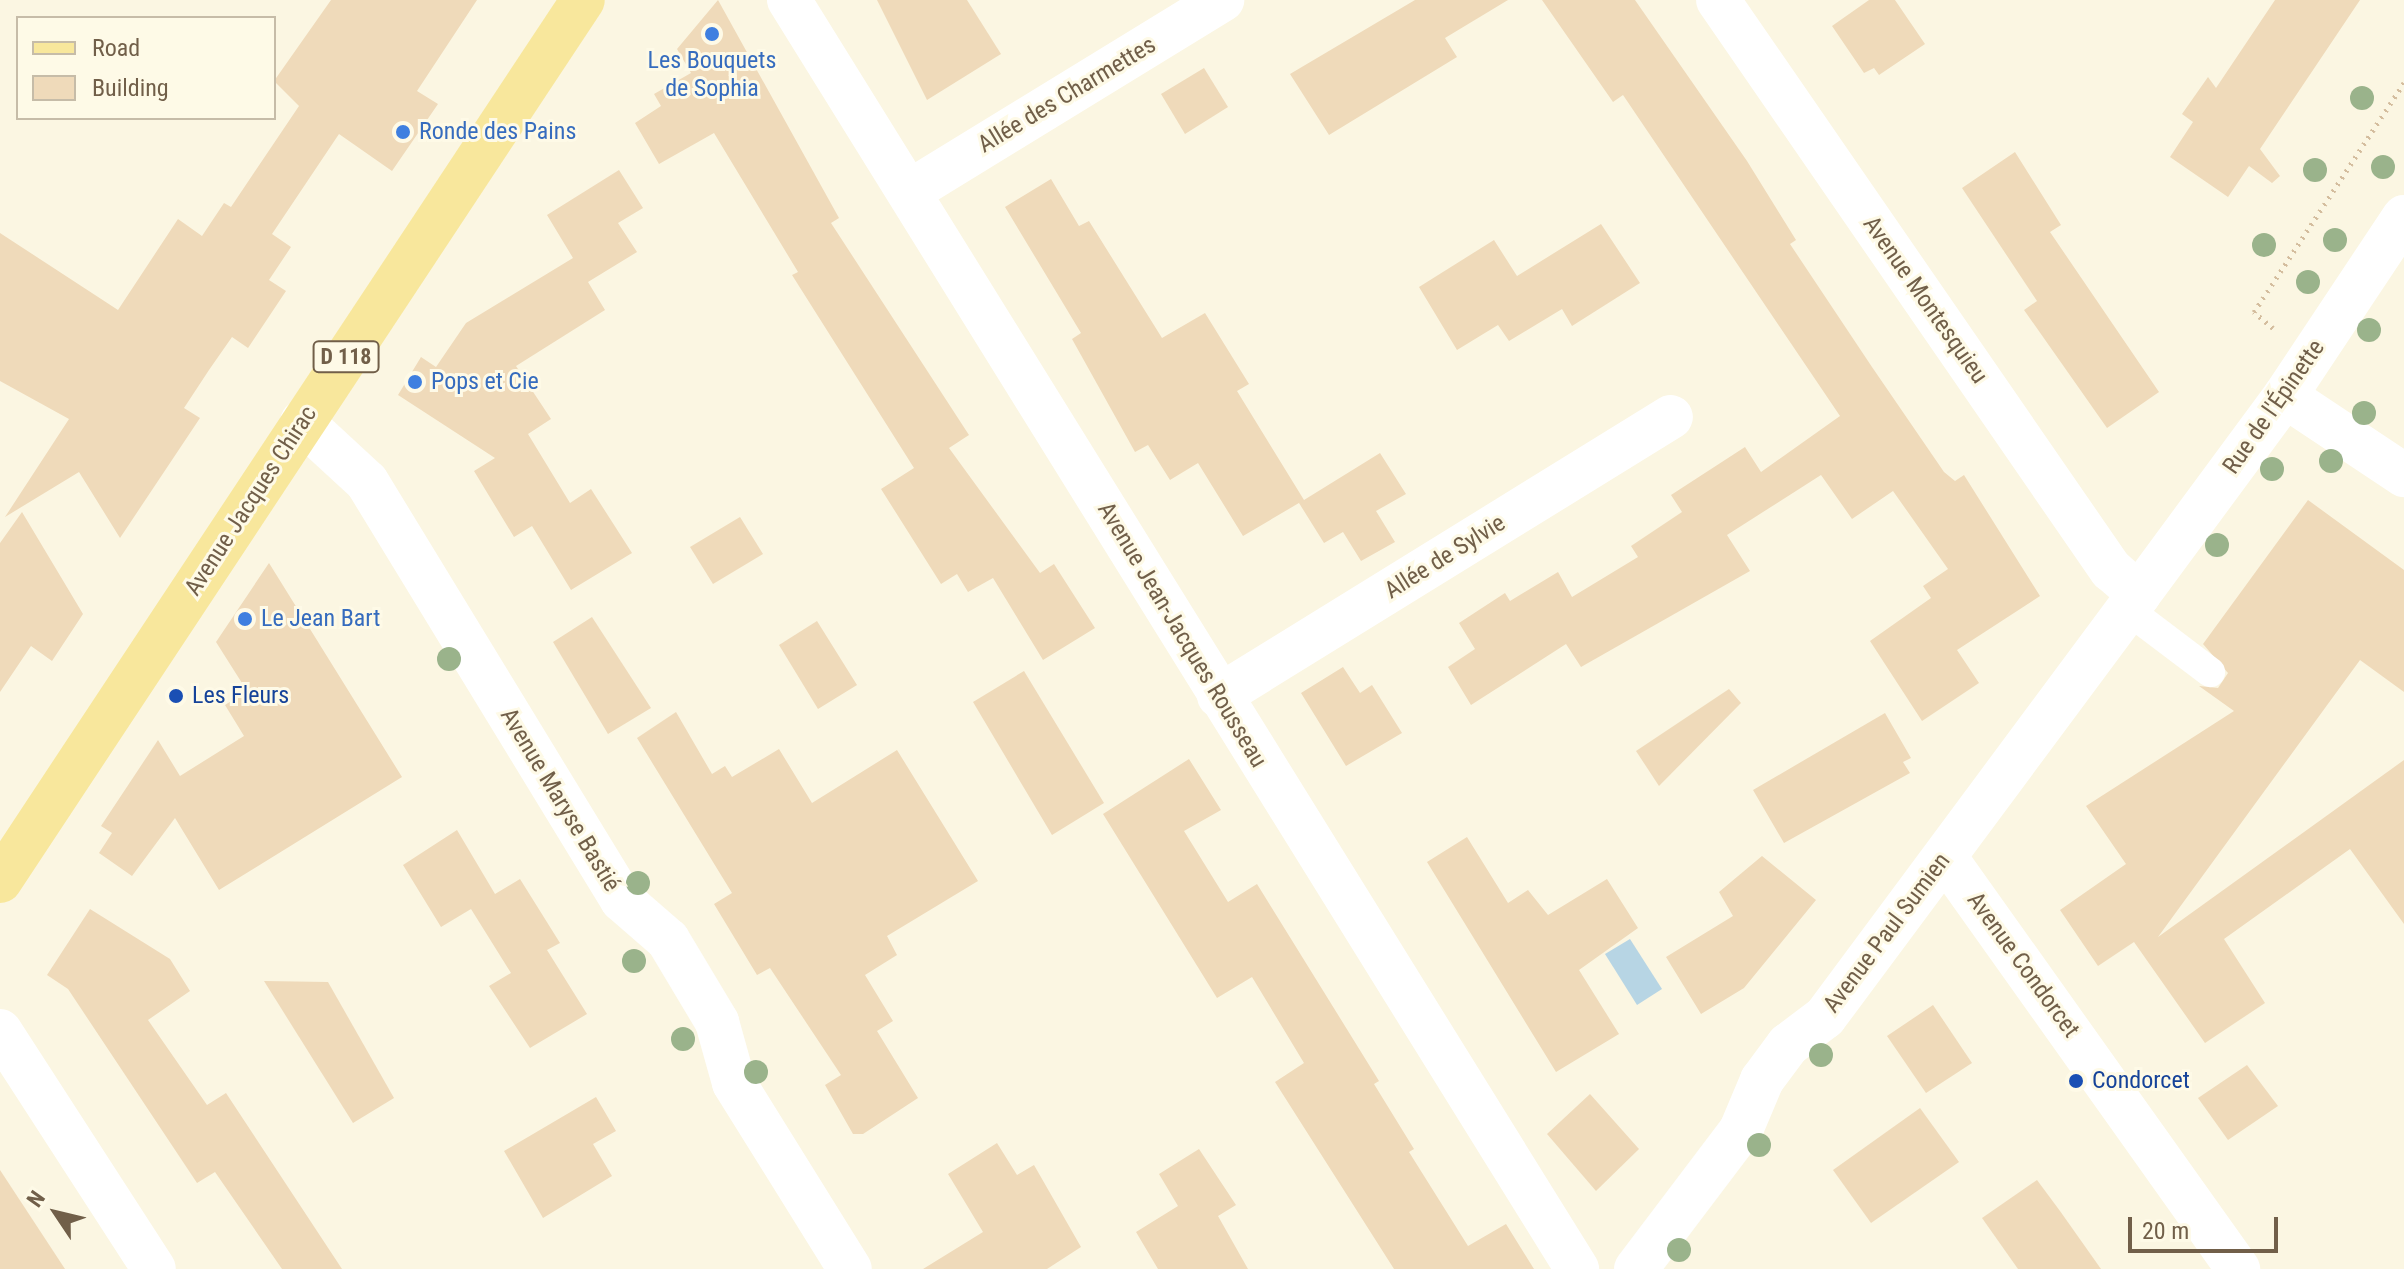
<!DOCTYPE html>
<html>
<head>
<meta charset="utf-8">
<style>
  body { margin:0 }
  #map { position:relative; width:2404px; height:1269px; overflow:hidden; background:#fbf6e2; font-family:"Roboto Condensed",sans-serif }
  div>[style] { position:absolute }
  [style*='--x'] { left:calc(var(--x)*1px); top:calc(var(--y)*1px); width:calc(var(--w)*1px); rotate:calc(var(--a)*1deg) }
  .water>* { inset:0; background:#b7d5e4 }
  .building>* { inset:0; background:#efdaba }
  .path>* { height:5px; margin-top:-2.5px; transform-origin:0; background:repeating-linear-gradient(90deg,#d4bd9e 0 2px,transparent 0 8px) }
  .lane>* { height:30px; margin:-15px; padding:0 15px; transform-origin:15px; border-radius:15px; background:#fff }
  .street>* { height:44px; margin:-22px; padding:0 22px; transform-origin:22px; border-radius:22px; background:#fff }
  .secondary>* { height:44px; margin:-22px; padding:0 22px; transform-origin:22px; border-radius:22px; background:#fff }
  .primary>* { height:44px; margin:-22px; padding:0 22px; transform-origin:22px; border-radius:22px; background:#f8e79c }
  .trees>* { width:24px; height:24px; margin:-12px; border-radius:50%; background:#9ab38b }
  .dots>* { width:22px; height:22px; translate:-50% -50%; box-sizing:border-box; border:4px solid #fefae7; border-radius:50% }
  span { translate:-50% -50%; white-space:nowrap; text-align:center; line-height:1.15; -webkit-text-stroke:6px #fefae7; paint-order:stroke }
  .shield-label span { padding:2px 6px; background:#fefae7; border:2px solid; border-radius:6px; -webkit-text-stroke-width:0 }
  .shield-label { font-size:22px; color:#715f49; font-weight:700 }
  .shop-label { font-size:24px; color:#366cbe }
  .left { translate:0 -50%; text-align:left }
  .street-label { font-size:24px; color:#715f49 }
  .transit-label { font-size:24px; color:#164399 }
  .legend { position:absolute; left:16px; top:16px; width:260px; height:104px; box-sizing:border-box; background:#fefae7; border:2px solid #c6bca8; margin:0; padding:10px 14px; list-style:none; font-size:24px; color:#715f49 }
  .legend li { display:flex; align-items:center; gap:16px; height:40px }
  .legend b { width:40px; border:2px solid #c6bca8 }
  .north { position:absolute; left:16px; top:1173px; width:80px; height:80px; -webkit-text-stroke:6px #fefae7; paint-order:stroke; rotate:305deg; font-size:22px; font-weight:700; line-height:32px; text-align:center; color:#715f49 }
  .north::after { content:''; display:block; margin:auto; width:28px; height:36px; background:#715f49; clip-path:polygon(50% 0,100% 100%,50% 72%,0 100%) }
  .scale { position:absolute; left:2128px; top:1217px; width:150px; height:36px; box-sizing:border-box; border:4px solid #715f49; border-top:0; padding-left:10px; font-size:24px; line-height:28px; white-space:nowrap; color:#715f49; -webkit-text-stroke:6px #fefae7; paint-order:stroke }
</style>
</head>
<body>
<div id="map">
  <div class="water">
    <div style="clip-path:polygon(1630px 939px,1662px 989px,1637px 1005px,1605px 954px)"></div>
  </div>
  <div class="building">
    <div style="clip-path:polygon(331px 0,477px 0,417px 91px,438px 104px,392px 171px,339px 134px,272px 234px,291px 247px,269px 280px,286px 291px,248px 348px,232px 337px,209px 370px,184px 408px,200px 418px,120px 538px,79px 472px,5px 517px,69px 419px,0 381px,0 233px,118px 310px,178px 219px,202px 236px,224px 203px,231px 207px,299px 106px,274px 81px)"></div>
    <div style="clip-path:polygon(718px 0,839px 218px,831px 223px,969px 435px,949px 448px,1040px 573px,1054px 564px,1095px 628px,1043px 660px,993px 578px,968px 592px,957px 574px,941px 584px,881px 489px,914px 468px,792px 275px,798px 272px,714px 133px,659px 164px,635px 123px,661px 106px,654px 94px,691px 73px,677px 49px)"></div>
    <div style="clip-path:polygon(877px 0,967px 0,1001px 54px,927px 100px)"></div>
    <div style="clip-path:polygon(1415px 0,1508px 0,1445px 38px,1457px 57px,1329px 135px,1290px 74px)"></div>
    <div style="clip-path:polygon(1542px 0,1635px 0,1747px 161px,1796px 240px,1790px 244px,1872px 367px,1944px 472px,1955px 481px,1964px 475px,2040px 596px,1957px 650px,1979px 683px,1922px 721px,1870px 641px,1931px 598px,1923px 586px,1948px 569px,1893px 491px,1852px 519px,1821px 475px,1727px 535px,1750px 571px,1581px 667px,1566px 644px,1471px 705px,1448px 667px,1475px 649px,1459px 623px,1505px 593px,1510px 601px,1558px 572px,1572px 597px,1638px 557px,1631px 546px,1682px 512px,1671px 495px,1745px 447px,1761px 472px,1840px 416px,1623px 95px,1613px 102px)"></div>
    <div style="clip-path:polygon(1869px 0,1895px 0,1925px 44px,1879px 75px,1874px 68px,1864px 73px,1832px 26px)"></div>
    <div style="clip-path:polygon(2275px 0,2360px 0,2260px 149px,2280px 176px,2272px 183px,2249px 166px,2228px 197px,2170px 157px,2193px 122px,2182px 114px,2208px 77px,2216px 88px)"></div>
    <div style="clip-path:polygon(1204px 68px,1228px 107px,1185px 134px,1161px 94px)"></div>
    <div style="clip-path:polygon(2015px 152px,2061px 225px,2050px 232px,2159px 392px,2107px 428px,2024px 310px,2037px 301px,1962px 188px)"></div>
    <div style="clip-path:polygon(619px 170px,643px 208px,618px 223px,637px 252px,588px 282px,605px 310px,516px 366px,551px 419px,528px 434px,570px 503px,591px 489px,632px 553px,571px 590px,532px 526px,514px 537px,474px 471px,495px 458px,398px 395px,421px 357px,436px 367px,466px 323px,573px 258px,547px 215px)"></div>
    <div style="clip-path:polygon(1051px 179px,1079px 226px,1089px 221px,1162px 338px,1205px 313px,1249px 384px,1237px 391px,1304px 500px,1380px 453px,1406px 494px,1376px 511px,1395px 542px,1361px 561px,1343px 532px,1324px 543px,1299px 503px,1304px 500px,1243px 536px,1198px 463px,1170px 480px,1148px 445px,1135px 452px,1072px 339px,1081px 333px,1005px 207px)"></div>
    <div style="clip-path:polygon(1601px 224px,1640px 283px,1572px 326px,1562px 309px,1509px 341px,1498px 325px,1457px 350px,1419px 287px,1494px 240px,1517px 276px)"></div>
    <div style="clip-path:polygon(2308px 500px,2404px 570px,2404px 692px,2360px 660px,2158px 937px,2404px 760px,2404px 924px,2350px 849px,2224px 939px,2265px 1003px,2205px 1043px,2134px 942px,2098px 966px,2060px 910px,2126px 864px,2086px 806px,2234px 711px,2199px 686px,2218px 688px,2228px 673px,2203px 644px)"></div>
    <div style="clip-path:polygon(22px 512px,83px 614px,52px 661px,31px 646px,0 692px,0 543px)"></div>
    <div style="clip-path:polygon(740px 517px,763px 554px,713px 584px,690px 547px)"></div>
    <div style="clip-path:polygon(269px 563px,402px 777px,219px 890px,175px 818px,132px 876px,99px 853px,112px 833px,101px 826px,158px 740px,180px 776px,244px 736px,225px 705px,247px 691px,216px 642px)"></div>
    <div style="clip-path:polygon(592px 617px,651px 708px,608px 734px,553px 642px)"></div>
    <div style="clip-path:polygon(817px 621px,857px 685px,818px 709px,779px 645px)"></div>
    <div style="clip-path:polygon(1343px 667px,1360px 693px,1372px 685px,1402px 733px,1346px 766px,1301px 693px)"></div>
    <div style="clip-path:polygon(1024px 671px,1104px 803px,1052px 835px,973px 702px)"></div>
    <div style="clip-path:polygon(1729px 689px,1741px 703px,1659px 786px,1636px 751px)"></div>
    <div style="clip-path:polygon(676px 712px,712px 774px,725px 766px,732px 777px,779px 749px,812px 803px,897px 750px,978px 881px,887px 936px,897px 955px,865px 975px,893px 1021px,877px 1031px,918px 1098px,863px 1134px,853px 1134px,825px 1085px,841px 1075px,770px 968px,757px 975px,714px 904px,732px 893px,637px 738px)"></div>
    <div style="clip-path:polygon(1885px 713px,1911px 758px,1903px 762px,1910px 773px,1784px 843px,1753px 790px)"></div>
    <div style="clip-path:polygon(1189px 759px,1221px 810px,1184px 831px,1228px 902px,1257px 884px,1379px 1081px,1374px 1084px,1414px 1149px,1409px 1152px,1468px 1246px,1506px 1224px,1534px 1269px,1394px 1269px,1275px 1082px,1304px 1063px,1252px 977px,1217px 998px,1103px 814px)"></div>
    <div style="clip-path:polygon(457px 830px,495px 894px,520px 879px,560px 943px,547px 950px,587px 1014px,530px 1048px,489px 986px,511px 973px,471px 909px,441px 927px,403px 865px)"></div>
    <div style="clip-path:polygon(1467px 837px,1508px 903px,1528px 890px,1548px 915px,1607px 879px,1638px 928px,1579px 970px,1619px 1034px,1556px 1072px,1427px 862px)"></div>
    <div style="clip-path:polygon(1762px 856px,1816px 900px,1744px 988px,1701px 1014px,1666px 957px,1733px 916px,1719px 892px)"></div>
    <div style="clip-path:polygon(90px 909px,170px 959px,190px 991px,148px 1020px,207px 1105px,226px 1093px,342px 1269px,282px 1269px,215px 1172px,197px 1183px,68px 989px,47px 975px)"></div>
    <div style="clip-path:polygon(264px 981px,328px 982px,394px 1098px,353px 1123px)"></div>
    <div style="clip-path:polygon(1933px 1005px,1972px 1063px,1926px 1093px,1887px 1036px)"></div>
    <div style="clip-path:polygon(2247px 1065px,2278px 1106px,2228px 1140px,2198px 1098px)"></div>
    <div style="clip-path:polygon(1590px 1094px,1639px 1149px,1596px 1191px,1547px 1134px)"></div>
    <div style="clip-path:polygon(596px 1097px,616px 1131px,593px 1144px,612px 1176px,543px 1218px,504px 1151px)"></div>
    <div style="clip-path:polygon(1920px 1108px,1959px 1162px,1871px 1223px,1833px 1170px)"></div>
    <div style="clip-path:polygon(997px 1143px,1017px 1175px,1034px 1165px,1081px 1247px,1047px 1269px,923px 1269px,983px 1232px,948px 1174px)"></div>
    <div style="clip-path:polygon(1199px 1149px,1236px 1205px,1218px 1216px,1248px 1269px,1158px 1269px,1136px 1232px,1178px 1206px,1159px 1174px)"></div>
    <div style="clip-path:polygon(0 1170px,65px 1269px,0 1269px)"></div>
    <div style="clip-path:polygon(2037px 1180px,2060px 1211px,2101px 1269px,2018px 1269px,1982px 1218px)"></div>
  </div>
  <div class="path">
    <div style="--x:2273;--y:328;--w:25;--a:-140"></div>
    <div style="--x:2254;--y:312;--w:274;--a:-56.8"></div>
  </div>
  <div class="lane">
    <div style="--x:2128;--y:610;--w:103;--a:37.1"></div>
  </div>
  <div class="street">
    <div style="--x:789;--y:0;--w:1494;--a:58.16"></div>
    <div style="--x:912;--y:190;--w:364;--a:-31.5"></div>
    <div style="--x:2285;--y:396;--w:143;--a:33.6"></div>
    <div style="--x:2139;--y:594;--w:246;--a:-53.6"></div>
    <div style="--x:2285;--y:396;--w:215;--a:-56.4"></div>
    <div style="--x:1219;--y:696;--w:531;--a:-31.69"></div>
    <div style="--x:1945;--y:857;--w:506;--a:54.58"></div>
    <div style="--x:0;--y:1031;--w:283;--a:57.1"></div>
  </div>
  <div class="secondary">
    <div style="--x:302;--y:422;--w:88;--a:42.7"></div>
    <div style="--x:367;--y:482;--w:490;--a:58.6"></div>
    <div style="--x:622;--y:900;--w:61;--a:41"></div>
    <div style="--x:668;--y:940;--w:96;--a:59.1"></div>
    <div style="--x:717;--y:1022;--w:63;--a:74.4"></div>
    <div style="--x:734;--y:1083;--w:219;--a:58.1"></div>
    <div style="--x:1636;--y:1269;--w:174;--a:-52.9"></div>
    <div style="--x:1741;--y:1130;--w:54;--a:-67.2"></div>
    <div style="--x:1762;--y:1080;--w:44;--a:-53.4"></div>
    <div style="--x:1788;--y:1045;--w:46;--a:-37.1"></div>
    <div style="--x:1825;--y:1017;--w:527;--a:-53.41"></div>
    <div style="--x:2139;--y:594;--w:37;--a:-139"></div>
    <div style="--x:2111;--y:570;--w:692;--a:-124.59"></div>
  </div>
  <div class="primary">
    <div style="--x:0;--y:881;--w:1056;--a:-56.51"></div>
  </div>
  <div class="trees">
    <div style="left:2362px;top:98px"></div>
    <div style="left:2383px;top:167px"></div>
    <div style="left:2315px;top:170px"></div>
    <div style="left:2335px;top:240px"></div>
    <div style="left:2264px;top:245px"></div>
    <div style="left:2308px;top:282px"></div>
    <div style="left:2369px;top:330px"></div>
    <div style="left:2364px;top:413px"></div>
    <div style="left:2331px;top:461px"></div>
    <div style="left:2272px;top:469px"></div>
    <div style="left:2217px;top:545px"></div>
    <div style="left:449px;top:659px"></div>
    <div style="left:638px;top:883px"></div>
    <div style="left:634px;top:961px"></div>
    <div style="left:683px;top:1039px"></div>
    <div style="left:1821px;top:1055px"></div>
    <div style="left:756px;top:1072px"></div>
    <div style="left:1759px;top:1145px"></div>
    <div style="left:1679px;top:1250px"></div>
  </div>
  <div class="dots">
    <div style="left:712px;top:34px;background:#3f7fe0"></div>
    <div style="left:403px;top:132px;background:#3f7fe0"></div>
    <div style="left:415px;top:382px;background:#3f7fe0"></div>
    <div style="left:245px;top:619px;background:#3f7fe0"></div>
    <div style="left:176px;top:696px;background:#1a4fb4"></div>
    <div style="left:2076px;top:1081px;background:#1a4fb4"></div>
  </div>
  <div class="shield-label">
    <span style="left:346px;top:357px">D 118</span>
  </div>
  <div class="shop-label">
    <span style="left:712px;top:75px">Les Bouquets<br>de Sophia</span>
    <span class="left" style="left:419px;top:132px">Ronde des Pains</span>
    <span class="left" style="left:431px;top:382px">Pops et Cie</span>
    <span class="left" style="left:261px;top:619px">Le Jean Bart</span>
  </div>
  <div class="street-label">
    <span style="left:1067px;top:95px;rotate:-31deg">Allée des Charmettes</span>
    <span style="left:1925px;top:300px;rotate:55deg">Avenue Montesquieu</span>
    <span style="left:2274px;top:407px;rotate:-55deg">Rue de l'Épinette</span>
    <span style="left:251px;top:501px;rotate:-57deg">Avenue Jacques Chirac</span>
    <span style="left:1445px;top:557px;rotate:-32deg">Allée de Sylvie</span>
    <span style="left:1182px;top:635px;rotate:59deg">Avenue Jean-Jacques Rousseau</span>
    <span style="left:560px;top:800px;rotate:59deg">Avenue Maryse Bastié</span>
    <span style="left:1887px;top:933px;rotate:-53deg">Avenue Paul Sumien</span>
    <span style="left:2023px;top:965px;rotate:54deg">Avenue Condorcet</span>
  </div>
  <div class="transit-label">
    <span class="left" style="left:192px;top:696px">Les Fleurs</span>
    <span class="left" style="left:2092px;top:1081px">Condorcet</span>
  </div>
  <ul class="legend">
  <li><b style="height:10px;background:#f8e79c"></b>Road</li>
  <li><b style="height:22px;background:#efdaba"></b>Building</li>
  </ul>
  <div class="north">N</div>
  <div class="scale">20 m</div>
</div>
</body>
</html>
